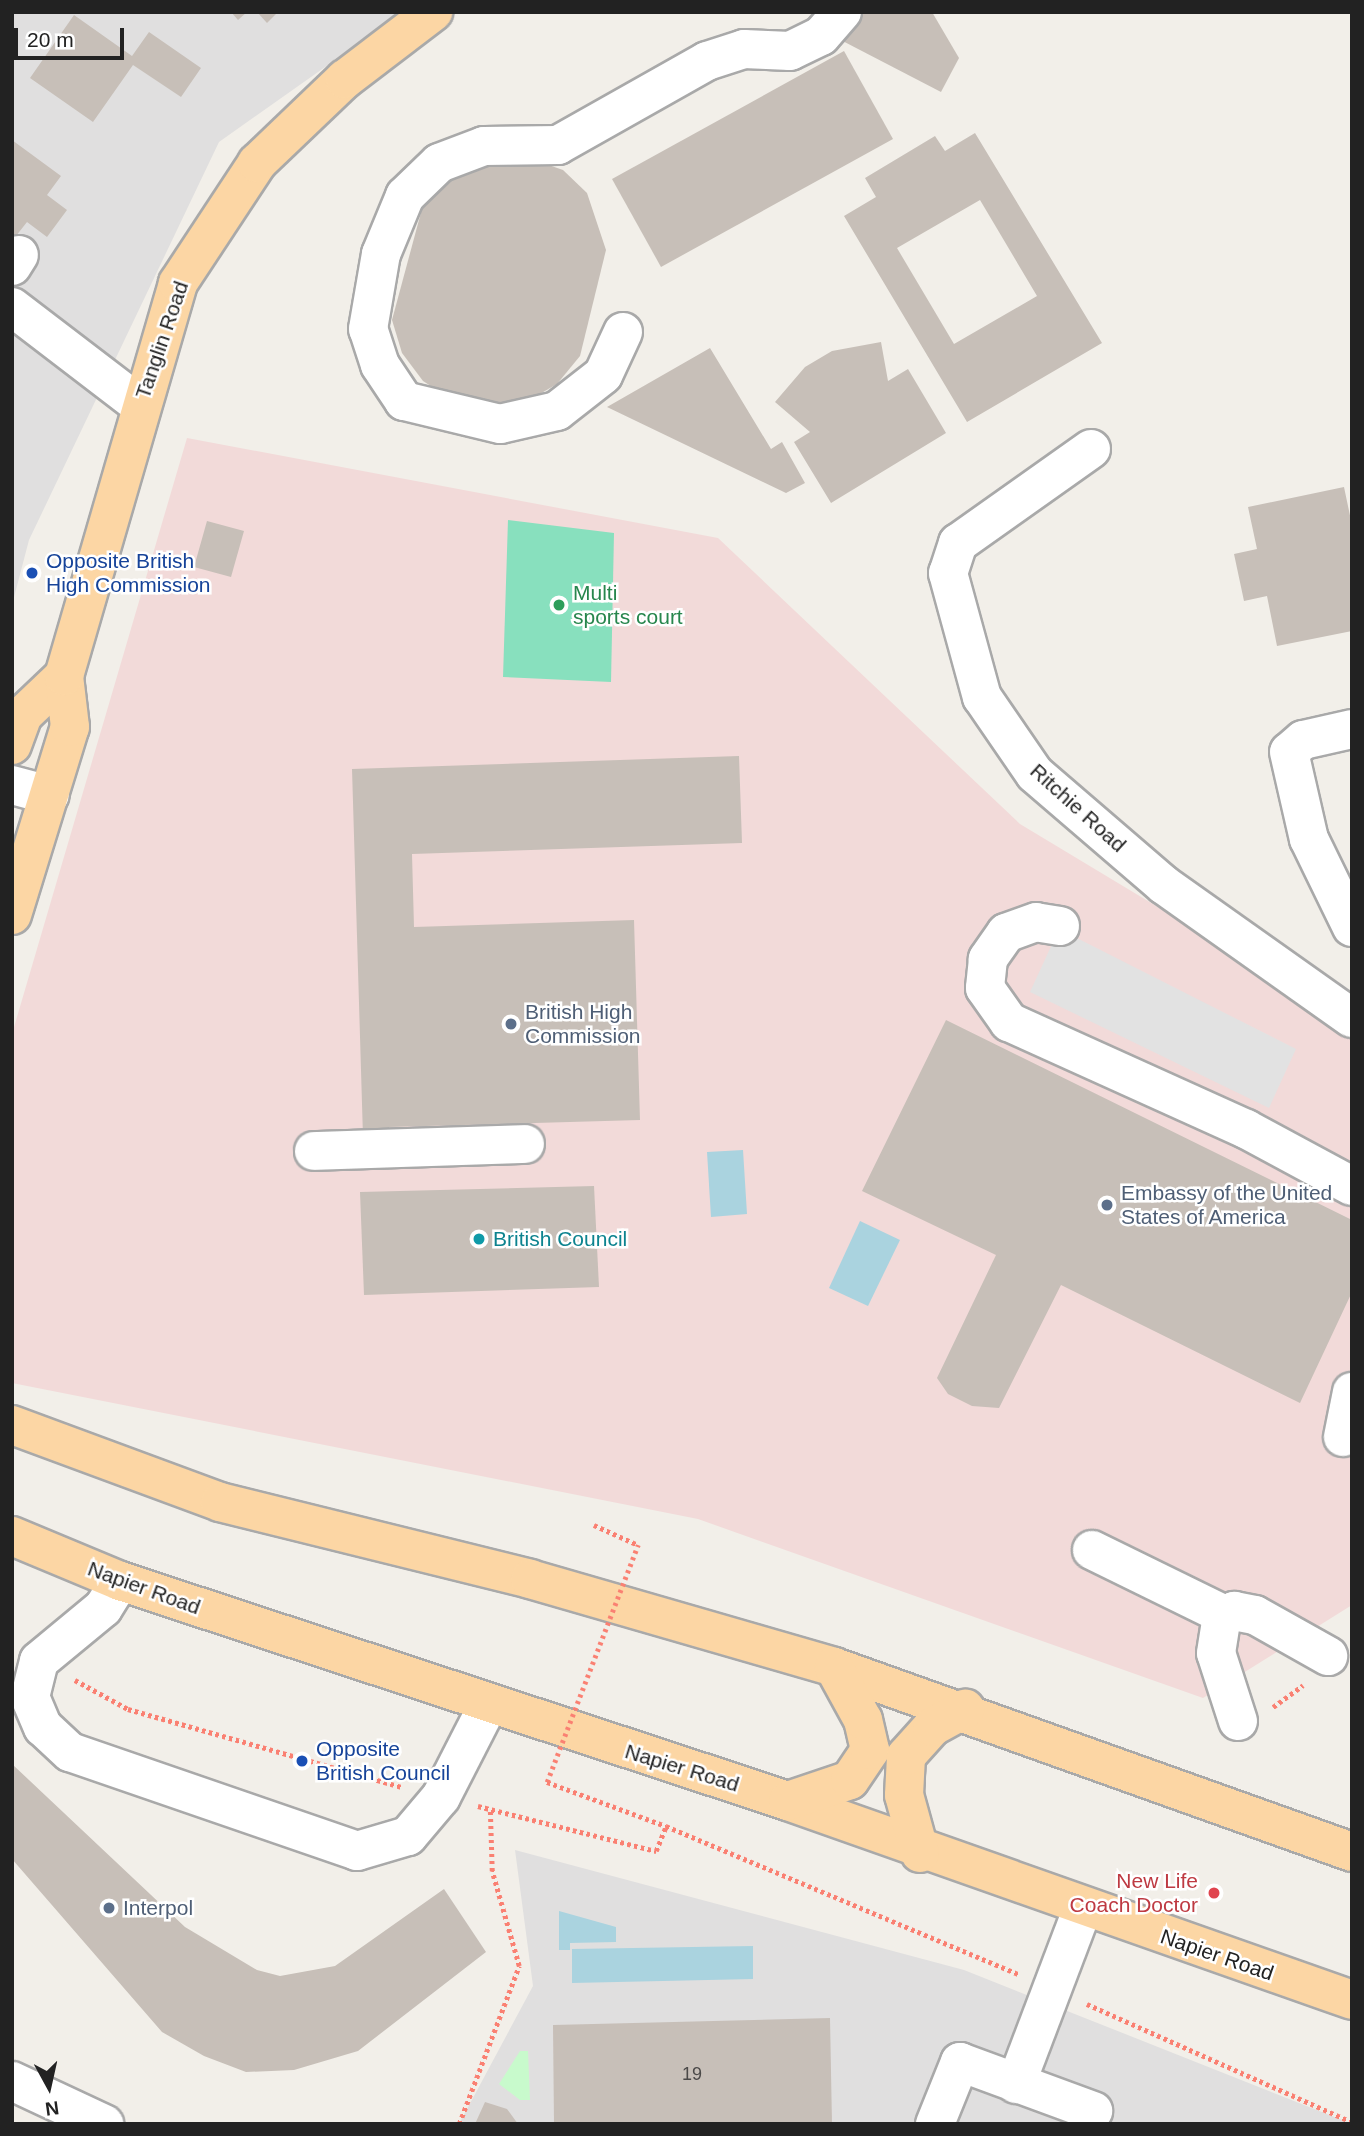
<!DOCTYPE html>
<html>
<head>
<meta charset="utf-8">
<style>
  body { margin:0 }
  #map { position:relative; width:1364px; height:2136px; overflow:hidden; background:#f2efe9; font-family:Helvetica,sans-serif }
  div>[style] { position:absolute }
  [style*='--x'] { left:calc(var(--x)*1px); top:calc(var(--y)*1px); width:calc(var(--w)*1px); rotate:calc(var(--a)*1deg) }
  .residential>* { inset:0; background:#e0dfdf }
  .commercial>* { inset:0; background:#f2dad9 }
  .park>* { inset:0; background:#c8facc }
  .pitch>* { inset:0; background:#88e0be }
  .parking>* { inset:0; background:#e2e2e2 }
  .water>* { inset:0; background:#aad3df }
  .building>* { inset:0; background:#c7bfb8 }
  .path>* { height:4.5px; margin-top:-2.25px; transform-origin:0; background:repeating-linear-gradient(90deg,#fa8072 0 3.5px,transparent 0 7px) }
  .roads { filter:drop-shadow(2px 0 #a9a9a9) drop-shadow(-2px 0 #a9a9a9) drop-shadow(0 2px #a9a9a9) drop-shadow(0 -2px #a9a9a9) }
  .minor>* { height:38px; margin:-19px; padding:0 19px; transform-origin:19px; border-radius:19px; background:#fff }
  .major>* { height:38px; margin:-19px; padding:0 19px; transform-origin:19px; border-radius:19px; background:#fcd6a4 }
  .path-bridge>* { height:4.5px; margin-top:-2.25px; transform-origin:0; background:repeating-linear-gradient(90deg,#fa8072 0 3.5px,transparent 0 7px) }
  .dots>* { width:19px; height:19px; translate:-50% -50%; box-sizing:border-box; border:4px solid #fff; border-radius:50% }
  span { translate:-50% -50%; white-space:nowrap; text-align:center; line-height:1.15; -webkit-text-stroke:5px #fff; paint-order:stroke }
  .number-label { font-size:18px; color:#4b4948 }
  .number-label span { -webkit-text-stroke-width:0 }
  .street-label { font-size:21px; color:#222 }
  .transit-label { font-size:21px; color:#164399 }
  .left { translate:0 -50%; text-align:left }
  .leisure-label { font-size:21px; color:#27864d }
  .service-label { font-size:21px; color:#4e5e75 }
  .culture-label { font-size:21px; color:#0d838f }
  .health-label { font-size:21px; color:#be3a42 }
  .right { translate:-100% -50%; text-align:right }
  .frame { position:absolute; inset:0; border:14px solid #222; pointer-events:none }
  .north { position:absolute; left:14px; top:2052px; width:70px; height:70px; -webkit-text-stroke:5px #fff; paint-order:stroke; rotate:172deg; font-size:19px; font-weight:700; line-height:28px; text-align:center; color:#222 }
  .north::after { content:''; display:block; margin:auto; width:24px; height:32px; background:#222; clip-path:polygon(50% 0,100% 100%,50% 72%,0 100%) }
  .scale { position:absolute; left:14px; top:28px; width:110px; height:32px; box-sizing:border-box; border:4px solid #222; border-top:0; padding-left:9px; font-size:21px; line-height:24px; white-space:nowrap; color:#222; -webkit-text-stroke:5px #fff; paint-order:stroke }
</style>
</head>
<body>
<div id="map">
  <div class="residential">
    <div style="clip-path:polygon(12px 12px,403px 12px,219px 142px,29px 540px,12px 605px)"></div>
    <div style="clip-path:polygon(515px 1850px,964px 1970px,1352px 2124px,459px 2124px,533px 1986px)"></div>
  </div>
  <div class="commercial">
    <div style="clip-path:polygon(187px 438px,718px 538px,1020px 824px,1352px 1024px,1352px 1605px,1203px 1698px,698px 1519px,12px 1383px,12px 1034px)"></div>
  </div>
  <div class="park">
    <div style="clip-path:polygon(520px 2051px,528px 2051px,530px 2100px,520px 2100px,499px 2084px)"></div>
  </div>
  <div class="pitch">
    <div style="clip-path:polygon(508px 520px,614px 533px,611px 682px,503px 677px)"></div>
  </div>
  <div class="parking">
    <div style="clip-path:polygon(1059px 929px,1296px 1049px,1269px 1108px,1030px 992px)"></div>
  </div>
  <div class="water">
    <div style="clip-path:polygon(743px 1150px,747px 1214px,711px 1217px,707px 1152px)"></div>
    <div style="clip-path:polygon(860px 1221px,900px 1240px,868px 1306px,829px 1288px)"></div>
    <div style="clip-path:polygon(559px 1911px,616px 1927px,616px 1942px,570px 1943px,570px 1950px,559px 1950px)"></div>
    <div style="clip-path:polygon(753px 1946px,753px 1979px,572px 1983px,572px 1949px)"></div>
  </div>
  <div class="building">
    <div style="clip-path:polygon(231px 12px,247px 12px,238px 20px)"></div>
    <div style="clip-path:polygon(257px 12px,278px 12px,267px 23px)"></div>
    <div style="clip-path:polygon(845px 12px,932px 12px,959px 58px,941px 92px,833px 36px)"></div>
    <div style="clip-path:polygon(74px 15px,132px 56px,149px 32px,201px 68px,181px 97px,133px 65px,93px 122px,30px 78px)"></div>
    <div style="clip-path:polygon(844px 51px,893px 139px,661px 267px,612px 179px)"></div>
    <div style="clip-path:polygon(evenodd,975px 133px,1102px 343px,967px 422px,844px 216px,876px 197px,865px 178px,935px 136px,945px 151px,975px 133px,980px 200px,1037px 296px,954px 344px,897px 248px,980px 200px)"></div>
    <div style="clip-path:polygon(12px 140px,61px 176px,47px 195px,67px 210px,47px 237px,27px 222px,12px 241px)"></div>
    <div style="clip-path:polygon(517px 154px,563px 170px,587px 193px,606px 250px,580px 356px,557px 384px,526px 402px,491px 408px,454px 401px,423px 381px,402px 353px,392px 320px,423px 205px,443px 179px)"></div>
    <div style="clip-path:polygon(881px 342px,888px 381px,908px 369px,946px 433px,831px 503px,794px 442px,810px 432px,775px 402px,805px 367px,832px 351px)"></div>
    <div style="clip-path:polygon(710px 348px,771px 449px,782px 442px,805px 483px,786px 493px,607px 407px)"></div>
    <div style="clip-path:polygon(1344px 487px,1352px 525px,1352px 631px,1277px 646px,1267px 596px,1244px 601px,1234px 554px,1257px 549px,1248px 507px)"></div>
    <div style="clip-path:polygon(207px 521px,244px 531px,231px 577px,194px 567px)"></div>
    <div style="clip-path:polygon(739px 756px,742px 843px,412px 854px,414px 927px,634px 920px,640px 1120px,389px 1127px,389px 1136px,363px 1137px,352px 769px)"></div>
    <div style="clip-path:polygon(946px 1020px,1352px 1220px,1352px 1292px,1300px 1403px,1061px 1285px,999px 1408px,972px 1406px,948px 1394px,937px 1378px,996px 1255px,862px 1191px)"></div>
    <div style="clip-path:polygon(594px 1186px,599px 1287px,364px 1295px,360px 1192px)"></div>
    <div style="clip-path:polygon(12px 1764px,185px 1927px,257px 1970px,280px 1976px,335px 1966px,444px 1889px,486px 1952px,358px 2051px,294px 2070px,246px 2072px,204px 2056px,162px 2032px,12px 1859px)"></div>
    <div style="clip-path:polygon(830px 2018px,832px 2124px,554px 2124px,553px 2025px)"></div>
    <div style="clip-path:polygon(485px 2102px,507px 2109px,518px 2124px,475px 2124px)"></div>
  </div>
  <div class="path">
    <div style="--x:594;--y:1525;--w:48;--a:24.4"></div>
    <div style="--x:75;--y:1680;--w:60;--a:28.7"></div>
    <div style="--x:128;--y:1709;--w:285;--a:15.9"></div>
    <div style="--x:1273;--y:1707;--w:37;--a:-36"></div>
    <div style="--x:547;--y:1782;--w:127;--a:20.3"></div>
    <div style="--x:478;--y:1806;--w:184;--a:14.2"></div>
    <div style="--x:656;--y:1851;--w:27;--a:-68"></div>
    <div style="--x:666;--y:1826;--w:382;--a:22.8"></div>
    <div style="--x:1087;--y:2004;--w:290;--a:24"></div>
    <div style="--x:459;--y:2124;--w:169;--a:-69.2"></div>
    <div style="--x:519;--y:1966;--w:99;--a:-105.9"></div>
    <div style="--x:492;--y:1871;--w:62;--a:-91.8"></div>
  </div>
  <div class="roads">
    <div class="minor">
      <div style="--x:12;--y:266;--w:13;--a:-58"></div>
      <div style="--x:12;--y:307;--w:161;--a:37.4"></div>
      <div style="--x:623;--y:332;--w:47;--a:114.9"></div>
      <div style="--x:603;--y:375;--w:58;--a:142"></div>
      <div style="--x:557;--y:411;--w:58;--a:167.2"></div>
      <div style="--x:500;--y:424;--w:99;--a:-166.5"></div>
      <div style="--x:404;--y:401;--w:43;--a:-123.7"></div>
      <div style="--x:380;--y:365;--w:38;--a:-108"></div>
      <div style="--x:368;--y:329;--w:76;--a:-80.2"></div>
      <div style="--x:381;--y:254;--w:63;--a:-67.5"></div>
      <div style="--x:405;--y:196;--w:47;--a:-44.1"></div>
      <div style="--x:439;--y:163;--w:48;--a:-20.7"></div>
      <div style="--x:484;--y:146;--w:74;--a:-0.8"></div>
      <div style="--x:558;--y:145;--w:171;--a:-29.4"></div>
      <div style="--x:707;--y:61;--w:39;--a:-18"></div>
      <div style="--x:744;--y:49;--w:46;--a:2.5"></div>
      <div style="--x:790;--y:51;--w:34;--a:-26"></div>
      <div style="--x:821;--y:36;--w:32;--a:-49"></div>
      <div style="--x:1091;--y:449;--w:163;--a:144.7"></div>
      <div style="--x:958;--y:543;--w:32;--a:108"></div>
      <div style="--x:948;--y:573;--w:129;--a:74.7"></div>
      <div style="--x:982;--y:697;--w:93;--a:55.5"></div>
      <div style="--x:1035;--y:774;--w:170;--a:40.7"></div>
      <div style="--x:1164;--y:885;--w:230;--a:35.3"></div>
      <div style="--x:1352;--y:729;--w:50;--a:167.3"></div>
      <div style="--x:1303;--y:740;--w:18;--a:139"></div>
      <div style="--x:1289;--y:752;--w:89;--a:77.1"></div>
      <div style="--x:1309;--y:839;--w:98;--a:64"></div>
      <div style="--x:12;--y:785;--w:39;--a:15"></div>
      <div style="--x:1060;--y:926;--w:24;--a:-171"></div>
      <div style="--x:1036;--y:922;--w:32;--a:160"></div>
      <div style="--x:1006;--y:933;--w:32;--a:125"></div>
      <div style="--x:988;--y:959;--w:29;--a:96"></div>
      <div style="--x:985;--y:988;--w:42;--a:54.8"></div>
      <div style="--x:1009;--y:1022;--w:260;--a:24.3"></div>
      <div style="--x:1246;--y:1129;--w:120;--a:28.3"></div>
      <div style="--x:314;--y:1151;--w:211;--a:-1.9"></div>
      <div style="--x:1343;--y:1437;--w:46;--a:-78.7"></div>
      <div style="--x:1092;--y:1550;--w:150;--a:26.1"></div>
      <div style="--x:120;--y:1581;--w:32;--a:122"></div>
      <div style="--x:103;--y:1608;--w:83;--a:140.4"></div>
      <div style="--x:39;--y:1661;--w:37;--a:104"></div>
      <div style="--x:30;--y:1697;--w:33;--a:67"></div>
      <div style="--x:43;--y:1727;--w:37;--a:43"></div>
      <div style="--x:70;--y:1752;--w:304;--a:19"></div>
      <div style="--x:357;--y:1851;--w:53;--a:-16.4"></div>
      <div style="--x:408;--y:1836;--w:51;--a:-49.8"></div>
      <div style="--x:441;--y:1797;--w:101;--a:-62.9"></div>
      <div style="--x:1238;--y:1721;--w:71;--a:-107.9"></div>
      <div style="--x:1216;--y:1653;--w:33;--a:-81"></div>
      <div style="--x:1221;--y:1620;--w:16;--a:-35"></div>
      <div style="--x:1234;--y:1611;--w:21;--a:11"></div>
      <div style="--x:1255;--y:1615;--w:84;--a:29.3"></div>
      <div style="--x:12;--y:2081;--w:102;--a:25.1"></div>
      <div style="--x:1016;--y:2084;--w:186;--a:-69.2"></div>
      <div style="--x:935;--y:2124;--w:67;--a:-68"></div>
      <div style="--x:960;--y:2062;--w:142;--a:20.2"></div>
    </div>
    <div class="major">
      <div style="--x:12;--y:745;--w:32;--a:-70"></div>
      <div style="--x:23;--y:715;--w:57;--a:-43.6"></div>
      <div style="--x:12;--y:915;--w:197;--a:-72.9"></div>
      <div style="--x:70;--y:727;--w:51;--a:-96.7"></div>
      <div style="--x:64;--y:676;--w:409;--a:-73.8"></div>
      <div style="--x:178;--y:283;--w:144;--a:-56.6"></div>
      <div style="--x:257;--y:163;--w:122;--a:-43.7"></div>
      <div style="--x:345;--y:79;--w:111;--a:-37.3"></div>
      <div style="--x:12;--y:1425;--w:222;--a:20.3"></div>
      <div style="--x:220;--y:1502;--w:319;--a:13.9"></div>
      <div style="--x:530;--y:1579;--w:316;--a:16.1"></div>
      <div style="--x:834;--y:1667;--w:550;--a:19.65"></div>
      <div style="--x:12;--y:1536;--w:117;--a:22.6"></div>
      <div style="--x:120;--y:1581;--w:703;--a:18.23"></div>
      <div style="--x:788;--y:1801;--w:598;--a:19.43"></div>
      <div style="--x:788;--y:1801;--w:65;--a:-18.7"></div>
      <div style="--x:850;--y:1780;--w:36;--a:-56"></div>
      <div style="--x:870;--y:1750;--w:31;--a:-103"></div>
      <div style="--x:863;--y:1720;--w:60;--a:-118.7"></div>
      <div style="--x:920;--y:1853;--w:60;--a:-105.4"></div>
      <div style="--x:904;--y:1795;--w:39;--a:-87"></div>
      <div style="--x:906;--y:1756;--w:39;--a:-48"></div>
      <div style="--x:932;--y:1727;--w:38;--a:-29"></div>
    </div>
  </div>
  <div class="path-bridge">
    <div style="--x:547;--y:1782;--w:254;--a:-69"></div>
  </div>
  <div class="dots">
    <div style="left:32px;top:573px;background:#1a4fb4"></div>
    <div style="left:559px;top:605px;background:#2e9e5b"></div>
    <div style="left:511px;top:1024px;background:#5c6f8a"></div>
    <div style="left:1107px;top:1205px;background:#5c6f8a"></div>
    <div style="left:479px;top:1239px;background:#0f9aa8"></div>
    <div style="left:302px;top:1761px;background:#1a4fb4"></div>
    <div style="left:1214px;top:1893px;background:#e0444e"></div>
    <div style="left:109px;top:1908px;background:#5c6f8a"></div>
  </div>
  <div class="number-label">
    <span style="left:692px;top:2074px">19</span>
  </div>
  <div class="street-label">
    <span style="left:162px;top:340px;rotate:-71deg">Tanglin Road</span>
    <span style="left:1078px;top:808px;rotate:42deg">Ritchie Road</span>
    <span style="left:144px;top:1588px;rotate:20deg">Napier Road</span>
    <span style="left:682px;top:1768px;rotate:17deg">Napier Road</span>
    <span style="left:1217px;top:1955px;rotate:19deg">Napier Road</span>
  </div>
  <div class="transit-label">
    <span class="left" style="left:46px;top:573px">Opposite British<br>High Commission</span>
    <span class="left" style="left:316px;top:1761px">Opposite<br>British Council</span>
  </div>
  <div class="leisure-label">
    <span class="left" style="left:573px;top:605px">Multi<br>sports court</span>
  </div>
  <div class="service-label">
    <span class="left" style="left:525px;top:1024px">British High<br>Commission</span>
    <span class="left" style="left:1121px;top:1205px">Embassy of the United<br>States of America</span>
    <span class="left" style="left:123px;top:1908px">Interpol</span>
  </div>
  <div class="culture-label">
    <span class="left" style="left:493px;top:1239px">British Council</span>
  </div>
  <div class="health-label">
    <span class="right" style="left:1198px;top:1893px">New Life<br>Coach Doctor</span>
  </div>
  <div class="frame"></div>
  <div class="north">N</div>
  <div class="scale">20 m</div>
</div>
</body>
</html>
